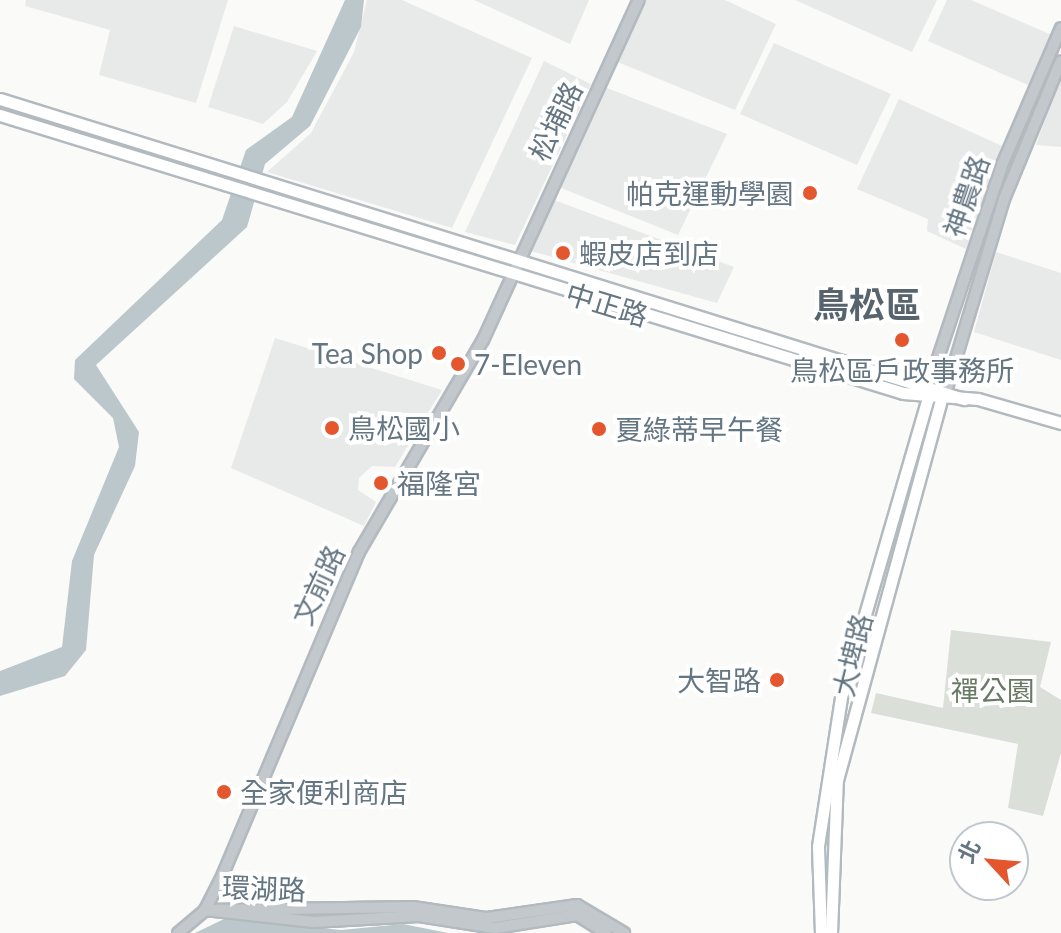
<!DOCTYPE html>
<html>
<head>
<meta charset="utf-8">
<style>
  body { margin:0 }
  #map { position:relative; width:1061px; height:933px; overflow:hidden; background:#fafaf8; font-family:Lato,"Noto Sans TC",sans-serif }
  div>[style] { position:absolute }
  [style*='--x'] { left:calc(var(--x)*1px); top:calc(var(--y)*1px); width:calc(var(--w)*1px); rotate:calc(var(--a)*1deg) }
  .built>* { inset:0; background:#e8e9e9 }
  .green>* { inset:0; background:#dadfd7 }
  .water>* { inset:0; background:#bbc7cb }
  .roads { filter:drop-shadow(2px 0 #b3babf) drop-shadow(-2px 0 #b3babf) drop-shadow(0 2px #b3babf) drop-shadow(0 -2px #b3babf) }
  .tertiary>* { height:10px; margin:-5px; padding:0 5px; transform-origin:5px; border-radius:5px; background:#c3c8cc }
  .secondary>* { height:11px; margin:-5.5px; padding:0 5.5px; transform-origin:5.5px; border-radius:5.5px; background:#fff }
  .dots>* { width:22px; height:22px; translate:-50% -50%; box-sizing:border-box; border:4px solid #fff; border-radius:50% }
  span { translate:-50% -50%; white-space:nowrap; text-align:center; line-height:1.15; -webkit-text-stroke:8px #fff; paint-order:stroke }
  .street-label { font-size:28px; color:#657683 }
  .poi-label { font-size:28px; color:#657683 }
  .right { translate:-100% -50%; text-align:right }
  .left { translate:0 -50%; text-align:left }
  .park-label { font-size:28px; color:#687a64 }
  .district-label { font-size:36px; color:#57646e; font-weight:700 }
  .north { position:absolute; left:949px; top:821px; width:80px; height:80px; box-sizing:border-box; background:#fff; border:2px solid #c1c8cd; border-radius:50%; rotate:296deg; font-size:22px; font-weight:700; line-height:32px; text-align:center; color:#657683 }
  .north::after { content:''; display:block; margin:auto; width:28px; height:36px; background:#e4572e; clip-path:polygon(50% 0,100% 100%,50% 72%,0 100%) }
</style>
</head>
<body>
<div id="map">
  <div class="built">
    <div style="clip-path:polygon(26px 0,228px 0,196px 103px,99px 75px,110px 30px,25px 6px)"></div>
    <div style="clip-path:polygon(367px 0,402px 0,532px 58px,452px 228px,267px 172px,311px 133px,354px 52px)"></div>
    <div style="clip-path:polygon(474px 0,589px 0,570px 44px)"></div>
    <div style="clip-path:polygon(645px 0,725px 0,776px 24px,735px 110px,615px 61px)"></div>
    <div style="clip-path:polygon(795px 0,937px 0,912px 52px)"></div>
    <div style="clip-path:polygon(947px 0,971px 0,1052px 35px,1030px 86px,928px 41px)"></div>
    <div style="clip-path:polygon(234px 26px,317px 51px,287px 102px,263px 124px,208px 107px)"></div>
    <div style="clip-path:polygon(774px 43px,891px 94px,857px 165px,740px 114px)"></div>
    <div style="clip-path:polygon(544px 61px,591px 84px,515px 245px,465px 232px)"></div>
    <div style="clip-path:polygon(1061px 78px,1061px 147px,1036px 145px,1052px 100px)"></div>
    <div style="clip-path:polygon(604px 87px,727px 134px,678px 235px,556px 186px)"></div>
    <div style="clip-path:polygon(899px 99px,1002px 146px,966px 249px,927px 231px,928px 219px,857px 189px)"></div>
    <div style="clip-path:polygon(554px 200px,734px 267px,717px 303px,527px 250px)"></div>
    <div style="clip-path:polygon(996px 252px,1061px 273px,1061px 360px,974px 332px)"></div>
    <div style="clip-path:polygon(275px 338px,442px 390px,395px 467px,372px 466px,359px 478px,358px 490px,376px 502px,364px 526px,231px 468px)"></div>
  </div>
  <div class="green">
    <div style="clip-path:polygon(951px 630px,1051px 642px,1040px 687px,1061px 700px,1061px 753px,1043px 816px,1008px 808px,1018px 744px,871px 713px,876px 693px,943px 708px)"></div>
  </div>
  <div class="water">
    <div style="clip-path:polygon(345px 0,364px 0,361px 27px,310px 126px,265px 164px,247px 227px,96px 365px,139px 432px,135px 466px,94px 555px,86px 650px,65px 676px,0 696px,0 671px,62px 647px,72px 561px,119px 447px,113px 418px,74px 379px,75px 360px,222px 220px,246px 150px,292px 117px)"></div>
    <div style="clip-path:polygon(224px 919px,341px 930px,403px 924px,448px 933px,195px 933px)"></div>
  </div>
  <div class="roads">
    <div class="tertiary">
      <div style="--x:929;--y:385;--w:232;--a:-71.6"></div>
      <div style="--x:1002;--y:165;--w:149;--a:-66.7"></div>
      <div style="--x:947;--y:388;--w:197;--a:-73.2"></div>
      <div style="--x:1004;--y:199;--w:149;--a:-67.6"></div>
      <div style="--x:205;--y:910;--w:208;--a:-0.8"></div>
      <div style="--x:413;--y:907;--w:75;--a:8.5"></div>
      <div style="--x:487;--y:918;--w:91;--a:-8.2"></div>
      <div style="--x:577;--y:905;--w:55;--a:30.8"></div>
      <div style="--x:205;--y:910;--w:109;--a:6.3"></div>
      <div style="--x:313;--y:922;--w:106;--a:-3.2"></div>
      <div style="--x:419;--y:916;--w:77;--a:9"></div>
      <div style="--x:495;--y:928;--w:83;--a:-9"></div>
      <div style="--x:577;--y:915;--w:34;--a:32"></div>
      <div style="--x:178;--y:933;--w:35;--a:-40"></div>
      <div style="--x:205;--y:910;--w:33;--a:-63"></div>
      <div style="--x:220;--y:881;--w:357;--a:-67.1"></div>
      <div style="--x:359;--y:552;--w:246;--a:-59.7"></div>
      <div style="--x:483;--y:340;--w:374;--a:-65.4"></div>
    </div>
    <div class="secondary">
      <div style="--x:0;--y:99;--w:1010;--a:17.29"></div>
      <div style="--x:0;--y:115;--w:945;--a:17.11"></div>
      <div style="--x:903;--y:393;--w:75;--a:4.6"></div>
      <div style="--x:978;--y:399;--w:86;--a:16.1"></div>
      <div style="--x:821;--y:933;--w:87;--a:-92"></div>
      <div style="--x:818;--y:846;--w:151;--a:-81.2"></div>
      <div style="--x:841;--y:697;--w:316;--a:-73.8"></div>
      <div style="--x:831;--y:933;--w:153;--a:-87.8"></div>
      <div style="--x:837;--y:780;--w:398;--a:-74.7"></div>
    </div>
  </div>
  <div class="dots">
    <div style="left:810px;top:193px;background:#e4572e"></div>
    <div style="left:563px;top:253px;background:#e4572e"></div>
    <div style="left:902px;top:340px;background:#e4572e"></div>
    <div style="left:439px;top:353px;background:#e4572e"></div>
    <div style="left:458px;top:364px;background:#e4572e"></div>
    <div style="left:332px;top:428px;background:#e4572e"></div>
    <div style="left:599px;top:429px;background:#e4572e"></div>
    <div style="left:381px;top:483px;background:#e4572e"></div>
    <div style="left:777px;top:680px;background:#e4572e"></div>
    <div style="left:224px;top:792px;background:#e4572e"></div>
  </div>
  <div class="street-label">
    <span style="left:555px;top:121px;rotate:-64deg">松埔路</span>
    <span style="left:966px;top:196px;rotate:-71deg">神農路</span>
    <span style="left:607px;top:304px;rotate:17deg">中正路</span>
    <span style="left:318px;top:585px;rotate:-65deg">文前路</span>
    <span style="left:852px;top:655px;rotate:-76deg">大埤路</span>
    <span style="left:264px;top:888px;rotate:2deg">環湖路</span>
  </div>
  <div class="poi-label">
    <span class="right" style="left:794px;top:193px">帕克運動學園</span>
    <span class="left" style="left:579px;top:253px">蝦皮店到店</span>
    <span class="right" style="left:423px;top:353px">Tea Shop</span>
    <span class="left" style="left:474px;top:364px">7-Eleven</span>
    <span style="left:902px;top:370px">鳥松區戶政事務所</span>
    <span class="left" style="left:348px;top:428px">鳥松國小</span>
    <span class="left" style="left:615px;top:429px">夏綠蒂早午餐</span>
    <span class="left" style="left:397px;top:483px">福隆宮</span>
    <span class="right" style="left:761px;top:680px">大智路</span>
    <span class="left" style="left:240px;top:792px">全家便利商店</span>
  </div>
  <div class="park-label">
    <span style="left:993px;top:690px">禪公園</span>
  </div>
  <div class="district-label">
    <span style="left:867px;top:305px">鳥松區</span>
  </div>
  <div class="north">北</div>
</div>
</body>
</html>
